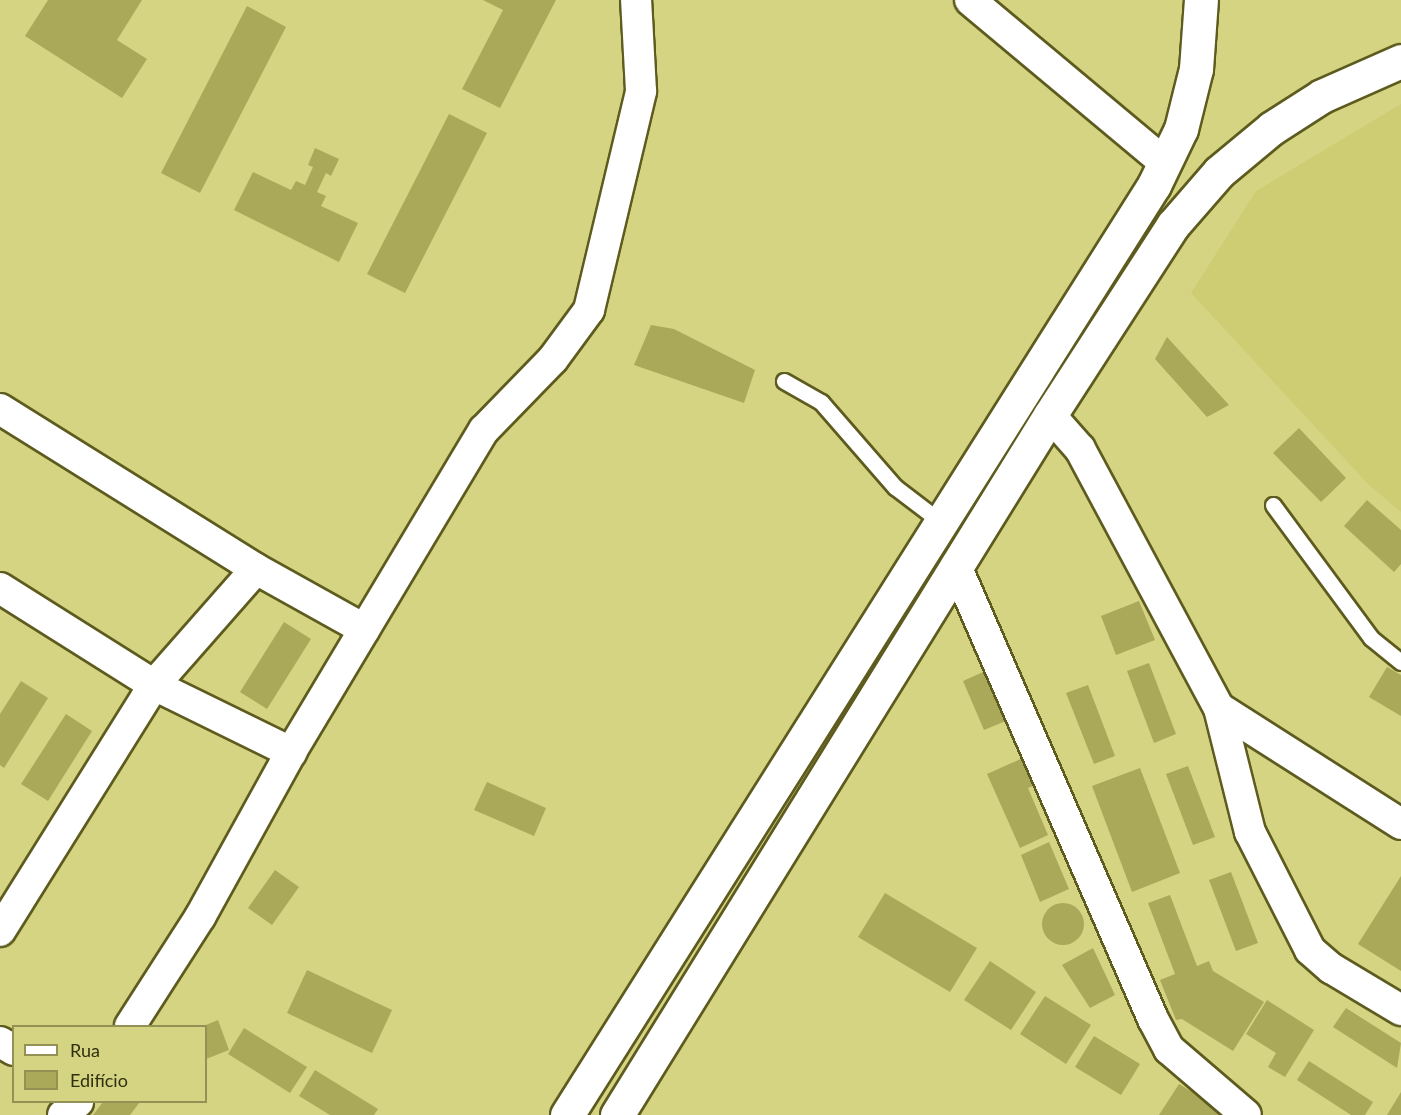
<!DOCTYPE html>
<html>
<head>
<meta charset="utf-8">
<style>
  body { margin:0 }
  #map { position:relative; width:1401px; height:1115px; overflow:hidden; background:#d5d483; font-family:Lato,sans-serif }
  div>[style] { position:absolute }
  [style*='--x'] { left:calc(var(--x)*1px); top:calc(var(--y)*1px); width:calc(var(--w)*1px); rotate:calc(var(--a)*1deg) }
  .built>* { inset:0; background:#cecd73 }
  .building>* { inset:0; background:#aaa95a }
  .round { border-radius:50% }
  .roads { filter:drop-shadow(2px 0 #5d5b1e) drop-shadow(-2px 0 #5d5b1e) drop-shadow(0 2px #5d5b1e) drop-shadow(0 -2px #5d5b1e) }
  .service>* { height:15px; margin:-7.5px; padding:0 7.5px; transform-origin:7.5px; border-radius:7.5px; background:#fff }
  .minor>* { height:30px; margin:-15px; padding:0 15px; transform-origin:15px; border-radius:15px; background:#fff }
  .tertiary>* { height:33px; margin:-16.5px; padding:0 16.5px; transform-origin:16.5px; border-radius:16.5px; background:#fff }
  span { translate:-50% -50%; white-space:nowrap; text-align:center; line-height:1.15; -webkit-text-stroke:6px #d5d483; paint-order:stroke }
  .legend { position:absolute; left:12px; top:1025px; width:195px; height:78px; box-sizing:border-box; background:#d5d483; border:2px solid #939254; margin:0; padding:8px 10px; list-style:none; font-size:18px; color:#31300e }
  .legend li { display:flex; align-items:center; gap:12px; height:30px }
  .legend b { width:30px; border:2px solid #939254 }
</style>
</head>
<body>
<div id="map">
  <div class="built">
    <div style="clip-path:polygon(1401px 104px,1401px 512px,1370px 486px,1191px 293px,1256px 191px)"></div>
  </div>
  <div class="building">
    <div style="clip-path:polygon(48px 0,142px 0,117px 40px,147px 59px,122px 98px,25px 36px)"></div>
    <div style="clip-path:polygon(483px 0,556px 0,500px 108px,462px 89px,503px 10px)"></div>
    <div style="clip-path:polygon(247px 6px,286px 27px,200px 193px,161px 173px)"></div>
    <div style="clip-path:polygon(449px 114px,487px 133px,405px 293px,367px 274px)"></div>
    <div style="clip-path:polygon(315px 148px,339px 159px,331px 176px,326px 173px,317px 192px,326px 196px,321px 206px,358px 223px,339px 262px,234px 210px,253px 172px,291px 190px,296px 181px,305px 185px,313px 167px,308px 165px)"></div>
    <div style="clip-path:polygon(651px 325px,674px 329px,755px 370px,744px 403px,634px 365px)"></div>
    <div style="clip-path:polygon(1167px 337px,1229px 405px,1207px 417px,1155px 359px)"></div>
    <div style="clip-path:polygon(1299px 428px,1346px 478px,1321px 502px,1273px 453px)"></div>
    <div style="clip-path:polygon(1367px 500px,1401px 530px,1401px 564px,1394px 572px,1344px 526px)"></div>
    <div style="clip-path:polygon(1139px 601px,1155px 640px,1116px 655px,1101px 616px)"></div>
    <div style="clip-path:polygon(284px 622px,311px 639px,267px 709px,240px 692px)"></div>
    <div style="clip-path:polygon(1149px 663px,1176px 734px,1154px 743px,1127px 671px)"></div>
    <div style="clip-path:polygon(1387px 667px,1401px 675px,1401px 716px,1369px 697px)"></div>
    <div style="clip-path:polygon(992px 668px,1013px 718px,984px 730px,963px 681px)"></div>
    <div style="clip-path:polygon(21px 681px,48px 698px,4px 768px,0 765px,0 714px)"></div>
    <div style="clip-path:polygon(1088px 685px,1115px 756px,1094px 764px,1066px 693px)"></div>
    <div style="clip-path:polygon(66px 714px,92px 731px,48px 801px,21px 784px)"></div>
    <div style="clip-path:polygon(1025px 757px,1038px 784px,1028px 788px,1048px 835px,1020px 848px,987px 774px)"></div>
    <div style="clip-path:polygon(1188px 766px,1215px 837px,1193px 845px,1166px 774px)"></div>
    <div style="clip-path:polygon(1140px 768px,1180px 873px,1132px 892px,1092px 786px)"></div>
    <div style="clip-path:polygon(487px 782px,546px 808px,534px 836px,474px 810px)"></div>
    <div style="clip-path:polygon(1049px 842px,1069px 889px,1040px 902px,1021px 855px)"></div>
    <div style="clip-path:polygon(275px 870px,299px 887px,272px 925px,248px 908px)"></div>
    <div style="clip-path:polygon(1231px 872px,1258px 943px,1236px 951px,1209px 880px)"></div>
    <div style="clip-path:polygon(1401px 876px,1401px 971px,1358px 944px)"></div>
    <div style="clip-path:polygon(885px 893px,977px 948px,950px 992px,858px 937px)"></div>
    <div style="clip-path:polygon(1170px 895px,1197px 966px,1209px 961px,1213px 971px,1264px 1002px,1233px 1051px,1182px 1019px,1176px 1020px,1160px 980px,1175px 974px,1148px 903px)"></div>
    <div class="round" style="left:1042px;top:903px;width:42px;height:42px"></div>
    <div style="clip-path:polygon(1093px 948px,1115px 995px,1090px 1008px,1062px 965px)"></div>
    <div style="clip-path:polygon(990px 961px,1036px 992px,1011px 1030px,964px 1000px)"></div>
    <div style="clip-path:polygon(307px 970px,392px 1010px,372px 1053px,287px 1013px)"></div>
    <div style="clip-path:polygon(1045px 996px,1091px 1025px,1066px 1064px,1020px 1034px)"></div>
    <div style="clip-path:polygon(1267px 1000px,1314px 1030px,1285px 1077px,1268px 1067px,1276px 1053px,1246px 1034px)"></div>
    <div style="clip-path:polygon(1346px 1008px,1401px 1043px,1397px 1068px,1333px 1027px)"></div>
    <div style="clip-path:polygon(218px 1020px,229px 1050px,206px 1059px,206px 1025px)"></div>
    <div style="clip-path:polygon(244px 1028px,307px 1067px,290px 1093px,228px 1054px)"></div>
    <div style="clip-path:polygon(1094px 1036px,1140px 1064px,1121px 1095px,1075px 1067px)"></div>
    <div style="clip-path:polygon(1309px 1061px,1373px 1102px,1365px 1115px,1351px 1115px,1297px 1080px)"></div>
    <div style="clip-path:polygon(315px 1070px,378px 1109px,374px 1115px,330px 1115px,299px 1096px)"></div>
    <div style="clip-path:polygon(1179px 1084px,1230px 1115px,1159px 1115px)"></div>
    <div style="clip-path:polygon(1401px 1092px,1401px 1115px,1387px 1115px)"></div>
    <div style="clip-path:polygon(103px 1102px,140px 1102px,130px 1115px,93px 1115px)"></div>
  </div>
  <div class="roads">
    <div class="service">
      <div style="--x:784;--y:381;--w:43;--a:29.6"></div>
      <div style="--x:821;--y:402;--w:113;--a:49"></div>
      <div style="--x:895;--y:487;--w:58;--a:37.3"></div>
      <div style="--x:1273;--y:505;--w:165;--a:53.6"></div>
      <div style="--x:1371;--y:638;--w:38;--a:39"></div>
    </div>
    <div class="minor">
      <div style="--x:970;--y:0;--w:254;--a:39.9"></div>
      <div style="--x:0;--y:409;--w:302;--a:32"></div>
      <div style="--x:256;--y:569;--w:124;--a:29.1"></div>
      <div style="--x:1050;--y:415;--w:45;--a:48.6"></div>
      <div style="--x:1080;--y:449;--w:294;--a:61.8"></div>
      <div style="--x:1219;--y:708;--w:128;--a:76"></div>
      <div style="--x:1250;--y:832;--w:132;--a:63"></div>
      <div style="--x:1310;--y:950;--w:28;--a:41"></div>
      <div style="--x:1331;--y:968;--w:82;--a:31"></div>
      <div style="--x:956;--y:566;--w:494;--a:66.5"></div>
      <div style="--x:1153;--y:1019;--w:34;--a:62"></div>
      <div style="--x:1169;--y:1049;--w:101;--a:40.6"></div>
      <div style="--x:0;--y:588;--w:182;--a:32.2"></div>
      <div style="--x:154;--y:685;--w:153;--a:26.1"></div>
      <div style="--x:1219;--y:708;--w:216;--a:32.5"></div>
      <div style="--x:0;--y:931;--w:290;--a:-58"></div>
      <div style="--x:154;--y:685;--w:154;--a:-48.7"></div>
      <div style="--x:130;--y:1026;--w:130;--a:-57.3"></div>
      <div style="--x:200;--y:917;--w:188;--a:-61.1"></div>
      <div style="--x:291;--y:752;--w:375;--a:-59.1"></div>
      <div style="--x:484;--y:430;--w:99;--a:-45.8"></div>
      <div style="--x:553;--y:359;--w:61;--a:-53.7"></div>
      <div style="--x:589;--y:310;--w:225;--a:-76.6"></div>
      <div style="--x:641;--y:91;--w:91;--a:-93.1"></div>
      <div style="--x:0;--y:1042;--w:16;--a:30"></div>
      <div style="--x:63;--y:1115;--w:20;--a:-41"></div>
    </div>
    <div class="tertiary">
      <div style="--x:567;--y:1115;--w:1100;--a:-57.74"></div>
      <div style="--x:1154;--y:185;--w:62;--a:-64.3"></div>
      <div style="--x:1181;--y:129;--w:62;--a:-76"></div>
      <div style="--x:1196;--y:69;--w:69;--a:-85.9"></div>
      <div style="--x:617;--y:1115;--w:823;--a:-58.26"></div>
      <div style="--x:1050;--y:415;--w:226;--a:-57.1"></div>
      <div style="--x:1173;--y:225;--w:70;--a:-49"></div>
      <div style="--x:1219;--y:172;--w:69;--a:-39.7"></div>
      <div style="--x:1272;--y:128;--w:59;--a:-32.6"></div>
      <div style="--x:1322;--y:96;--w:86;--a:-23.9"></div>
    </div>
  </div>
  <ul class="legend">
  <li><b style="height:8px;background:#fff"></b>Rua</li>
  <li><b style="height:16px;background:#aaa95a"></b>Edifício</li>
  </ul>
</div>
</body>
</html>
